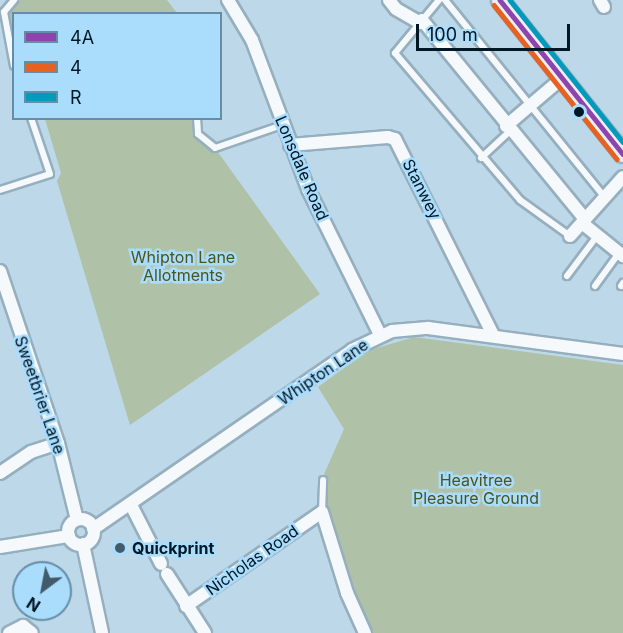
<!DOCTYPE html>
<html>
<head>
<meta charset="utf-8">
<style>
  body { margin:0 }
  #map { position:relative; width:623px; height:633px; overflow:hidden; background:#bdd8e9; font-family:Inter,sans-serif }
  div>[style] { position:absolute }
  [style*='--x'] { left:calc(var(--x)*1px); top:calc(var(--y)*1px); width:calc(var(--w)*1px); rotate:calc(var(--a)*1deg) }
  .green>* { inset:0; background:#afc1a6 }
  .roads { filter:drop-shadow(2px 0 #96afbe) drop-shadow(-2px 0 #96afbe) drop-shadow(0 2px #96afbe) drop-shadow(0 -2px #96afbe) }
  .service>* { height:6px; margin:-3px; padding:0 3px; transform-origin:3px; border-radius:3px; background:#f5f9fc }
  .minor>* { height:12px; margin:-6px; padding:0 6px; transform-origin:6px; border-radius:6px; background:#f5f9fc }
  .minor>.ring { margin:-6px; padding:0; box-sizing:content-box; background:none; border:12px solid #f5f9fc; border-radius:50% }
  .secondary>* { height:16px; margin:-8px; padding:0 8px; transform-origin:8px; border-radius:8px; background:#efeff3 }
  .bus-1>* { height:4.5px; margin:-2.25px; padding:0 2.25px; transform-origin:2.25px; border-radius:2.25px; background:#8e44ad }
  .bus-2>* { height:4.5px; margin:-2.25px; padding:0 2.25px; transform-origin:2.25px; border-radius:2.25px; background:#e66122 }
  .bus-3>* { height:4.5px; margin:-2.25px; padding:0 2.25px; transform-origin:2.25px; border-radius:2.25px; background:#009abd }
  .dots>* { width:16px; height:16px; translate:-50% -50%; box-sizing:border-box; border:3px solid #aadcfc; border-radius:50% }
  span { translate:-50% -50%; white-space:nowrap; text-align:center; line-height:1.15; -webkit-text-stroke:5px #aadcfc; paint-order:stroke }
  .street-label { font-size:16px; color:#001725 }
  .park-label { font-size:16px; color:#4c5519 }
  .poi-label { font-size:16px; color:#001725; font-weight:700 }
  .left { translate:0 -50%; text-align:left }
  .legend { position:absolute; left:12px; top:12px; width:210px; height:108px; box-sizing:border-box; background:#aadcfc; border:2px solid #668da6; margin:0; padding:8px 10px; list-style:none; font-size:18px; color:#001725 }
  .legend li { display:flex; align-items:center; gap:12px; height:30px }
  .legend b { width:30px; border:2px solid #668da6 }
  .north { position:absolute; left:12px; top:561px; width:60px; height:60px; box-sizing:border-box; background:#aadcfc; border:2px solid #668da6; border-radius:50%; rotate:212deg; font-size:16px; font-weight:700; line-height:24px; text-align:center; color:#001725 }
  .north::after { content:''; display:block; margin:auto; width:21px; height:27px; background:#425b6a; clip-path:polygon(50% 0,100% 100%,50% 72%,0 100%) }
  .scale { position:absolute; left:416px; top:24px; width:154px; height:27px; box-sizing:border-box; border:3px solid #001725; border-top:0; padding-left:8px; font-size:18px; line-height:21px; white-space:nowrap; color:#001725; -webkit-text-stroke:4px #aadcfc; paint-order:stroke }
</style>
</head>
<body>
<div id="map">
  <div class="green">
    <div style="clip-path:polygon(20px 0,167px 0,177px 13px,14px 14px,13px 30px,8px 15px)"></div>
    <div style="clip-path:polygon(45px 119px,194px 119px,320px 294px,130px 425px,57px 181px,61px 173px)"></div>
    <div style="clip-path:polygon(414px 337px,623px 365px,623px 633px,370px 633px,323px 503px,322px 479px,344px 429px,318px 387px,367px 351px)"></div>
  </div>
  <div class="roads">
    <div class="service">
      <div style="--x:439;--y:0;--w:69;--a:129.7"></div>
      <div style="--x:395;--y:53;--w:193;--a:49.6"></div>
      <div style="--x:520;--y:200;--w:62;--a:35.8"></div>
      <div style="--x:445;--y:0;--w:252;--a:51"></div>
      <div style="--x:14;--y:66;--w:55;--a:-100.5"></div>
      <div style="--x:4;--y:12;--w:16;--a:-50"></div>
      <div style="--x:197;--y:118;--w:16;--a:86"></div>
      <div style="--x:198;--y:134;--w:22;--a:39"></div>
      <div style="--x:215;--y:148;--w:71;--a:-18.9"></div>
      <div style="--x:481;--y:158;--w:40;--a:-43"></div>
      <div style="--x:0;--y:190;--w:52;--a:-17.7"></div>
      <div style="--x:50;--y:174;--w:59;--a:-108.7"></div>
      <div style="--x:567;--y:276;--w:50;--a:-53.1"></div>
      <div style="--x:595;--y:286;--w:41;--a:-54"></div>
      <div style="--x:621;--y:286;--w:4;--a:-56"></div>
      <div style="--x:322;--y:512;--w:32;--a:-88"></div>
    </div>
    <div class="minor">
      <div style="--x:228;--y:0;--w:47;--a:59"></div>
      <div style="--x:252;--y:40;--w:159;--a:69.4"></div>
      <div style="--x:308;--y:189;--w:163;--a:63.7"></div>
      <div style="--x:389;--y:0;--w:11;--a:52"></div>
      <div style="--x:396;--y:9;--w:28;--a:30"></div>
      <div style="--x:600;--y:0;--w:8;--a:60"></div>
      <div style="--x:422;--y:20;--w:257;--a:50.7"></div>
      <div style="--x:506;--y:126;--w:72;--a:-40.5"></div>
      <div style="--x:290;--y:145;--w:98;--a:-4.7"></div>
      <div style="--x:388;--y:137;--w:7;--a:16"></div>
      <div style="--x:395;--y:139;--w:219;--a:63.4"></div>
      <div style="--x:582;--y:223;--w:53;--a:38.8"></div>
      <div style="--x:570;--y:236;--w:79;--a:-48.1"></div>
      <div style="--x:0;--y:271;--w:182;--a:71.4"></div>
      <div style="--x:58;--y:443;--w:79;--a:76.1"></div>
      <div style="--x:0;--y:473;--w:37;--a:-34"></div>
      <div style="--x:31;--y:452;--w:28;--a:-18"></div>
      <div style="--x:131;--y:505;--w:66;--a:63"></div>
      <div class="ring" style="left:68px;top:519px;width:14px;height:14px"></div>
      <div style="--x:93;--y:529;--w:315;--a:-34.6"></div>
      <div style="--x:352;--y:350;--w:44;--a:-25.4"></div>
      <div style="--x:392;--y:331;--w:36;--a:-5"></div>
      <div style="--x:428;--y:328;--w:197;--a:7.6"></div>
      <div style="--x:83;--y:544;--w:91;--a:77.9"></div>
      <div style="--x:0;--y:547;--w:70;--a:-9.1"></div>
      <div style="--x:167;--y:574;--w:70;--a:57.2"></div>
      <div style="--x:186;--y:606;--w:165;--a:-34.7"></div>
      <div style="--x:322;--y:512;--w:85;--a:72.8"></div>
      <div style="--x:347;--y:593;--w:44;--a:65.8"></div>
      <div style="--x:9;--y:633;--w:16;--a:-27"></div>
      <div style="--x:23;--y:626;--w:11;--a:38"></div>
    </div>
    <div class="secondary">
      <div style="--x:500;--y:0;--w:197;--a:51.4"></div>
    </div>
  </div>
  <div class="bus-1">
    <div style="--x:500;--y:0;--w:197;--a:51.4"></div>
  </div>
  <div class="bus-2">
    <div style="--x:494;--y:5;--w:197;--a:51.4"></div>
  </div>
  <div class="bus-3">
    <div style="--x:510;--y:0;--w:181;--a:51.5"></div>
  </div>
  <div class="dots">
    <div style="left:579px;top:112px;background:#001725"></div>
    <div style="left:120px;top:548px;background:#425b6a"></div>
  </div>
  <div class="street-label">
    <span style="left:302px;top:168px;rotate:67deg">Lonsdale Road</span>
    <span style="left:422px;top:189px;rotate:63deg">Stanwey</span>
    <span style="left:323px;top:372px;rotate:-34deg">Whipton Lane</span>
    <span style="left:40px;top:395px;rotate:71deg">Sweetbrier Lane</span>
    <span style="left:252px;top:560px;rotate:-35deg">Nicholas Road</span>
  </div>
  <div class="park-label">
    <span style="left:183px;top:266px">Whipton Lane<br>Allotments</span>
    <span style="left:476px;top:489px">Heavitree<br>Pleasure Ground</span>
  </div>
  <div class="poi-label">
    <span class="left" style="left:132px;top:548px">Quickprint</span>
  </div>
  <ul class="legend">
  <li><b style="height:8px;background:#8e44ad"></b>4A</li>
  <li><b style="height:8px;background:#e66122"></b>4</li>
  <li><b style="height:8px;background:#009abd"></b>R</li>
  </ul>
  <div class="north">N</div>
  <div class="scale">100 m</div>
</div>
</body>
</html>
